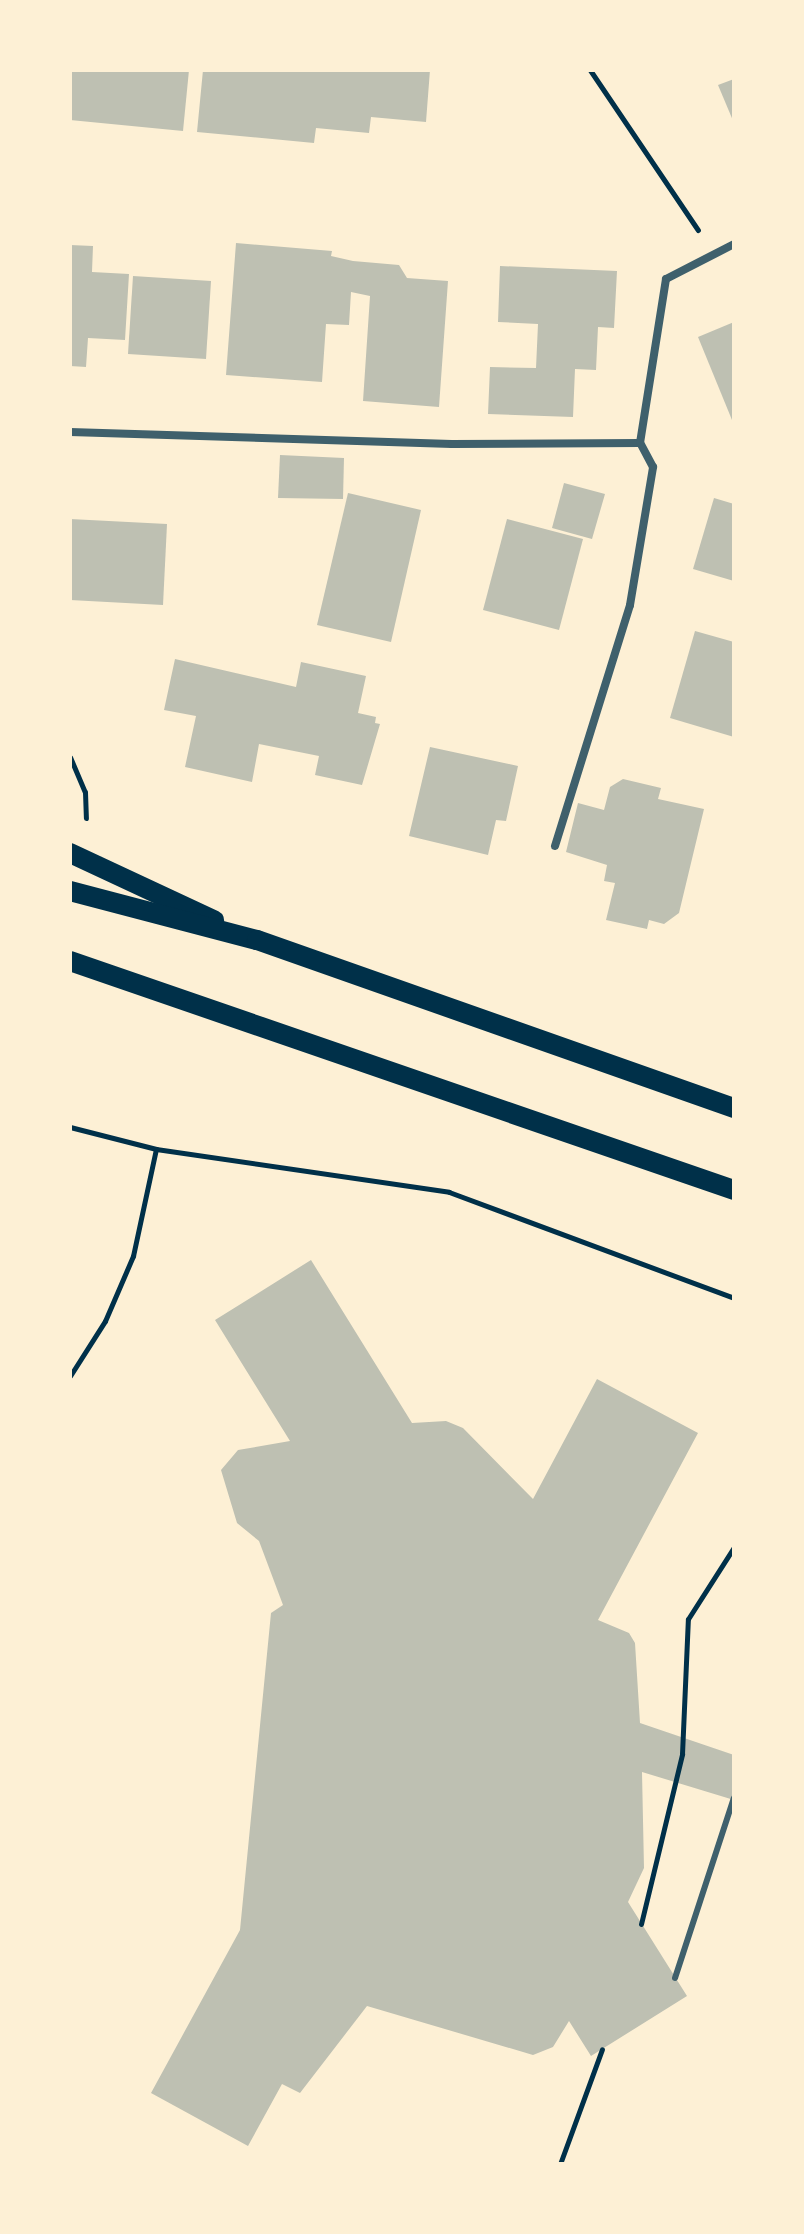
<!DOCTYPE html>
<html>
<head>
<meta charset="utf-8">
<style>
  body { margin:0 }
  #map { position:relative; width:804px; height:2234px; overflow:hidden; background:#fdf0d5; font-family:"Open Sans",sans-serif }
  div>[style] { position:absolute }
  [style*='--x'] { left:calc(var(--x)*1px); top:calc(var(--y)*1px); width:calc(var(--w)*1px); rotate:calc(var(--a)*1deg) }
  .building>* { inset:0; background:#bec0b2 }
  .path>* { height:5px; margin:-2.5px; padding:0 2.5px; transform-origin:2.5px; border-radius:2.5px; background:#003049 }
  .service>* { height:6px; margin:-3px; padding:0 3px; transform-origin:3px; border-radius:3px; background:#3f606c }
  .minor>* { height:8px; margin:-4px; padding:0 4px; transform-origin:4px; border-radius:4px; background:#3f606c }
  .primary>* { height:20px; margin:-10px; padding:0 10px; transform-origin:10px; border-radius:10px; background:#003049 }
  span { translate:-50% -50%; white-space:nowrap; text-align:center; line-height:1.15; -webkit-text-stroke:6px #fdf0d5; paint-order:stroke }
  .frame { position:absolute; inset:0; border:72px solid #fdf0d5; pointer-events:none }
</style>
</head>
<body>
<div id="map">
  <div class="building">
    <div style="clip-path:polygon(70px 70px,189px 70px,183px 131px,70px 120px)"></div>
    <div style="clip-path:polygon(203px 70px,430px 70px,426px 122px,371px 117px,369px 133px,316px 128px,314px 143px,197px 132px)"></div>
    <div style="clip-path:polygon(734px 79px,734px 123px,718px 85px)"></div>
    <div style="clip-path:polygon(236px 243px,332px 251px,331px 256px,353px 261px,399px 265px,407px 278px,448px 281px,439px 407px,363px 401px,370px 296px,351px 292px,349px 325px,326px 324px,322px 382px,226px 375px)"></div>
    <div style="clip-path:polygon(70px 245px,93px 246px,92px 272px,129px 274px,125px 340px,88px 338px,86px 367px,70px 366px)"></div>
    <div style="clip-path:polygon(500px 266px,617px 271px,614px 328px,598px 327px,596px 370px,575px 369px,573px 417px,488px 414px,490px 367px,536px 368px,538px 324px,498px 322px)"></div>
    <div style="clip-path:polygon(133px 276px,211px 281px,206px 359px,128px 354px)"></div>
    <div style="clip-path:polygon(734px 322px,734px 419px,732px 420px,698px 337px)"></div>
    <div style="clip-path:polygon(280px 455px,344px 458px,343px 499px,278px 498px)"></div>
    <div style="clip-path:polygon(564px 483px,605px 494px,592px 539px,552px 528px)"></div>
    <div style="clip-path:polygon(348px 493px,421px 510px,391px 642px,317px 625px)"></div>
    <div style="clip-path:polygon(714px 498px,734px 504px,734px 581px,693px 569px)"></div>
    <div style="clip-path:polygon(70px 519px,167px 524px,163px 605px,70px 600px)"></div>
    <div style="clip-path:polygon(507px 519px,583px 539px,559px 630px,483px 610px)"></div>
    <div style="clip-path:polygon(695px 631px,734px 642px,734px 737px,670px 718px)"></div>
    <div style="clip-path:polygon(175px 659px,296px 687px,301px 662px,366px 676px,358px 713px,376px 717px,375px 723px,380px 724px,362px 785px,315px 775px,319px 756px,259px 744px,252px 782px,185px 767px,196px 716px,164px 710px)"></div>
    <div style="clip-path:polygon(430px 747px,518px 766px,506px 821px,496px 820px,488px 855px,409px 836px)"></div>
    <div style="clip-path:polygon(623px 779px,661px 788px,658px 799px,704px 809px,679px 913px,664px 924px,649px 920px,647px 929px,606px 920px,615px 883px,604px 881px,607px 865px,566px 852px,578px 803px,604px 810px,610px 787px)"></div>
    <div style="clip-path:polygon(311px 1260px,412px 1423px,446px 1421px,463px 1428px,533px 1499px,597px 1379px,698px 1433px,598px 1620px,629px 1633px,635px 1643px,640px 1723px,734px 1755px,734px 1800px,642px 1772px,644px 1868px,628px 1902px,687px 1996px,591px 2056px,569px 2021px,553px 2047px,533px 2055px,367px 2006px,300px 2093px,282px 2084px,248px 2146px,151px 2093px,240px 1930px,271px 1613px,283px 1605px,259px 1541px,237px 1523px,221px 1470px,238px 1450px,290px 1441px,215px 1320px)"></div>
  </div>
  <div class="path">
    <div style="--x:590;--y:70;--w:193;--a:56"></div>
    <div style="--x:70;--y:757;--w:38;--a:67"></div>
    <div style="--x:85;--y:792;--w:26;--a:88"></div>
    <div style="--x:70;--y:1127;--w:89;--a:14.3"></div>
    <div style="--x:156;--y:1149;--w:296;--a:8.3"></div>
    <div style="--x:449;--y:1192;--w:304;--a:20.4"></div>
    <div style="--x:70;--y:1376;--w:65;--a:-57.5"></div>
    <div style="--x:105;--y:1321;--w:71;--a:-66.7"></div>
    <div style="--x:133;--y:1256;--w:109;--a:-77.9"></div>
    <div style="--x:641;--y:1924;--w:175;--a:-76.4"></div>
    <div style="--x:682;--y:1754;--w:135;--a:-87.5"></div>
    <div style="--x:688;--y:1619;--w:85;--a:-57.4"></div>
    <div style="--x:560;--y:2164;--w:122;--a:-69.9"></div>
  </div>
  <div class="service">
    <div style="--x:675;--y:1978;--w:189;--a:-71.9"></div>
  </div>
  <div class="minor">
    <div style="--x:70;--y:432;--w:382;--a:1.8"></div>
    <div style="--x:452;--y:444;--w:188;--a:-0.3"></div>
    <div style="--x:640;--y:443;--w:166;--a:-81"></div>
    <div style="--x:666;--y:279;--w:76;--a:-27.2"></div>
    <div style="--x:555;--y:846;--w:252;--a:-72.7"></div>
    <div style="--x:630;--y:605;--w:140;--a:-80.5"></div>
    <div style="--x:653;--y:467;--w:27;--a:-118"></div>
  </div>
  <div class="primary">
    <div style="--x:70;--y:853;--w:159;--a:25"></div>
    <div style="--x:70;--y:891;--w:193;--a:14.7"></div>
    <div style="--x:257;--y:940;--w:506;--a:19.4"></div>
    <div style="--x:70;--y:961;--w:702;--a:19.03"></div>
  </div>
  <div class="frame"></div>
</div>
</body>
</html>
